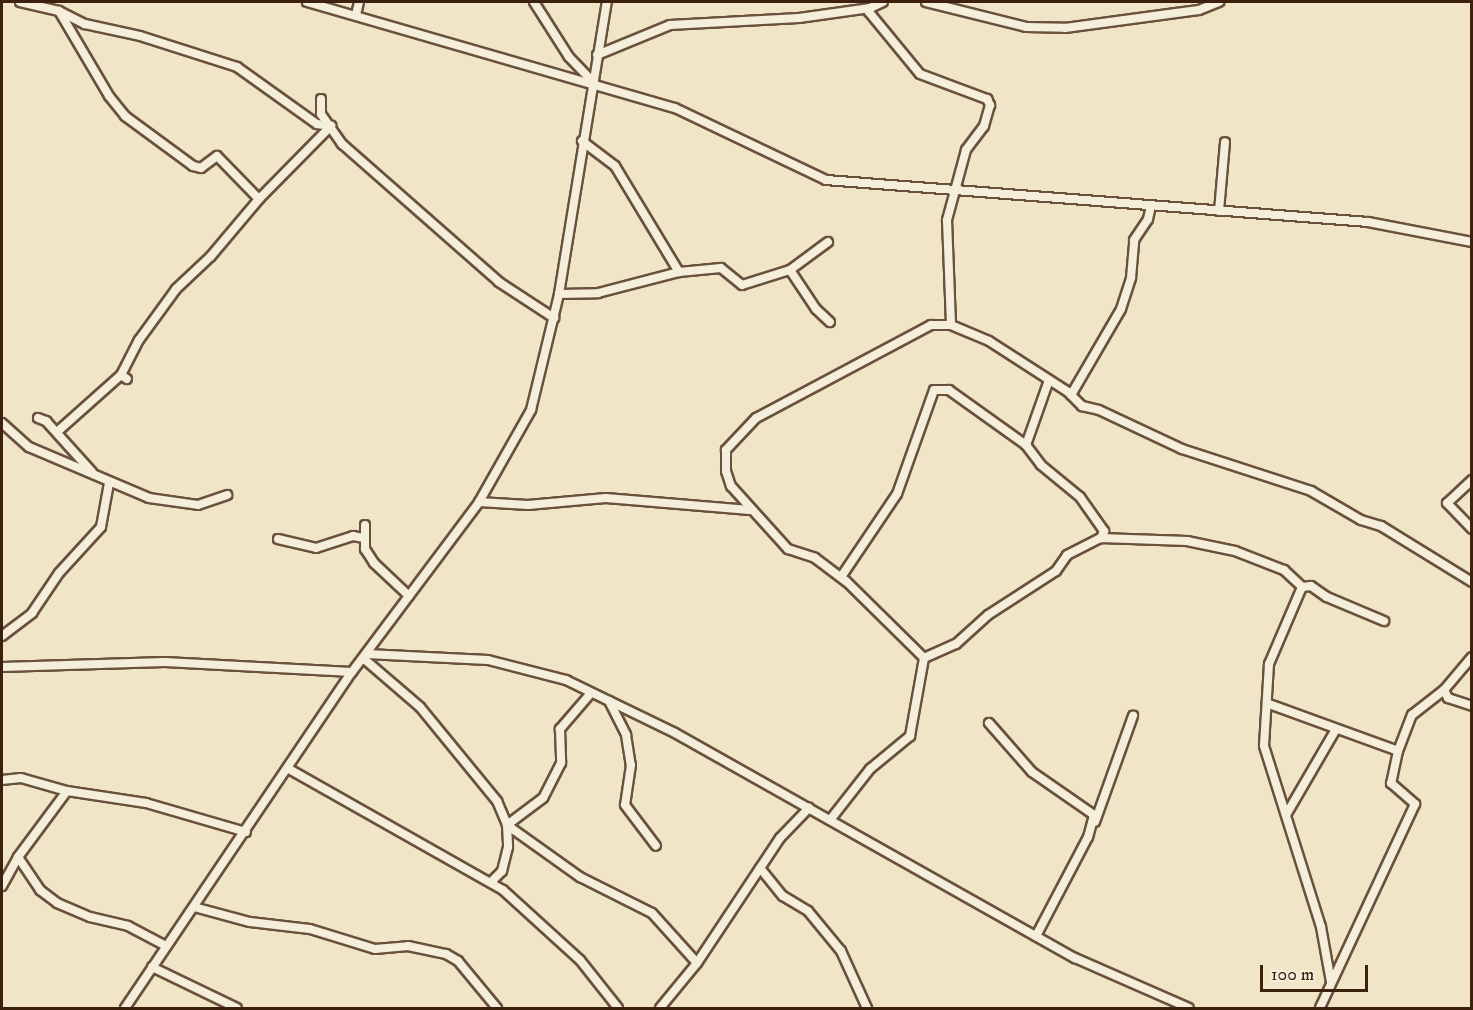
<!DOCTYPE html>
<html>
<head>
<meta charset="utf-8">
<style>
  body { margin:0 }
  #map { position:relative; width:1473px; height:1010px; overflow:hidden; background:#f0e5c7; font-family:"IM FELL DW Pica",serif }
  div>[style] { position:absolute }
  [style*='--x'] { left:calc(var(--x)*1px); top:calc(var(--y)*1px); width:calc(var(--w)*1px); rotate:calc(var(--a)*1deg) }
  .roads { filter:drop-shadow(2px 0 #6a513c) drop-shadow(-2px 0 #6a513c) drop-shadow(0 2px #6a513c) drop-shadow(0 -2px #6a513c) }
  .minor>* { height:8px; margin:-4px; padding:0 4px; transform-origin:4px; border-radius:4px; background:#f5eedb }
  span { translate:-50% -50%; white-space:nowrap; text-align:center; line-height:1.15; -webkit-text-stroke:4.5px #f5eedb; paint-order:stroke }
  .frame { position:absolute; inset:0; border:3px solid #3e200e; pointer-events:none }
  .scale { position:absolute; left:1260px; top:965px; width:108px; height:27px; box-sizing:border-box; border:3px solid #3e200e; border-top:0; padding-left:8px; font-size:18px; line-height:21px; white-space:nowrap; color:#3e200e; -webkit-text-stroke:4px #f5eedb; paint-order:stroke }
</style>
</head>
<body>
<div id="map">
  <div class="roads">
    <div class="minor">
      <div style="--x:20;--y:2;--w:40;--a:13"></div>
      <div style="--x:59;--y:11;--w:29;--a:27"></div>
      <div style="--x:85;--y:24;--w:56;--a:12.3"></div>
      <div style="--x:140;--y:36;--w:102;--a:17.7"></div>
      <div style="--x:237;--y:67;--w:98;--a:35.5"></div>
      <div style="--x:317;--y:124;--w:14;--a:8"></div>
      <div style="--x:307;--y:2;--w:383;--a:16.1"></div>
      <div style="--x:675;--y:108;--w:167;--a:25.5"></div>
      <div style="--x:826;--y:180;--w:544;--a:4.43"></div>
      <div style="--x:1368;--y:222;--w:106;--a:10.9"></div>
      <div style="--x:534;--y:2;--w:65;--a:57.5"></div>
      <div style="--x:569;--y:57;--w:33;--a:46"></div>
      <div style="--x:926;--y:2;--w:103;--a:14"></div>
      <div style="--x:1026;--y:27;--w:39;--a:1"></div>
      <div style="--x:1065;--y:28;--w:135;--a:-7.7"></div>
      <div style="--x:1199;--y:10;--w:22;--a:-22"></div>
      <div style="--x:870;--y:8;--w:4;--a:104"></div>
      <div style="--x:869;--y:12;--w:80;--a:50.6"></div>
      <div style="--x:920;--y:74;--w:72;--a:20.5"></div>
      <div style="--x:987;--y:99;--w:7;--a:63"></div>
      <div style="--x:990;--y:105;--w:22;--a:106"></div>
      <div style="--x:984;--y:126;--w:30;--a:127"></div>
      <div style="--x:966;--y:150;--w:73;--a:105.2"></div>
      <div style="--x:947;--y:220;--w:105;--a:87.8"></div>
      <div style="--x:951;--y:325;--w:41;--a:22.8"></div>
      <div style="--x:989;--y:341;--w:94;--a:32.8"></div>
      <div style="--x:1068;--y:392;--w:20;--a:45"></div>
      <div style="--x:1082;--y:406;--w:17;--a:13"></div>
      <div style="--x:1099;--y:410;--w:92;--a:25.2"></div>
      <div style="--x:1182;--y:449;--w:136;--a:18"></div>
      <div style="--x:1311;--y:491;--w:58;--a:30.1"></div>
      <div style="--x:1361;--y:520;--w:21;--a:17"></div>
      <div style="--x:1381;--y:526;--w:107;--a:31.6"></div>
      <div style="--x:59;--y:11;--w:99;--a:59.5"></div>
      <div style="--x:109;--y:96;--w:26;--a:51"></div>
      <div style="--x:125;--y:116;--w:84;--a:36.3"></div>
      <div style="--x:193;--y:166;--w:8;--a:14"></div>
      <div style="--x:201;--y:168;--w:20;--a:-37"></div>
      <div style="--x:217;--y:156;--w:60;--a:45.7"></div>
      <div style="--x:259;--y:199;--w:103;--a:-45.4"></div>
      <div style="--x:356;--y:15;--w:13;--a:-77"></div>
      <div style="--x:597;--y:55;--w:79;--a:-22.3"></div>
      <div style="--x:670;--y:25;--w:129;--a:-3.1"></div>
      <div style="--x:799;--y:18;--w:72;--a:-8"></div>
      <div style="--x:870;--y:8;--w:14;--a:-25"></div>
      <div style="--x:321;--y:99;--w:15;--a:90"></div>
      <div style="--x:321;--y:114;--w:37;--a:55"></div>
      <div style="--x:342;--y:144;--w:209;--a:41.3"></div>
      <div style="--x:499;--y:282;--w:66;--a:33.2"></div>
      <div style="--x:582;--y:141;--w:41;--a:37.1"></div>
      <div style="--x:615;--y:166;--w:124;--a:58.9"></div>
      <div style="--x:1219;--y:211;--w:69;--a:-85"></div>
      <div style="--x:828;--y:242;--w:47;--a:143.6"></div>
      <div style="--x:790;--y:270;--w:47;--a:56.3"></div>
      <div style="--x:816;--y:309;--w:19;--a:43"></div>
      <div style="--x:559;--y:294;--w:39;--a:-1"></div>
      <div style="--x:598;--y:293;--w:84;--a:-14.5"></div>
      <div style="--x:679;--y:272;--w:42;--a:-5.4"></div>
      <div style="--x:721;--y:268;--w:27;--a:39"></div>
      <div style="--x:742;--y:285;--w:50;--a:-17.4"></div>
      <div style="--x:951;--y:325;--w:20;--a:180"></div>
      <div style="--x:931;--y:325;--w:198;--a:152"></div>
      <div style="--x:756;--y:418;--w:44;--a:133.2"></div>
      <div style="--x:726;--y:450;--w:21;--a:90"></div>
      <div style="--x:726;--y:471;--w:16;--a:72"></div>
      <div style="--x:731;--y:486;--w:85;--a:47.9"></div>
      <div style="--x:788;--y:549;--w:28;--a:18"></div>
      <div style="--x:815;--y:558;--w:39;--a:37"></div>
      <div style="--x:846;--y:581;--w:110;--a:44.6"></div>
      <div style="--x:924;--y:658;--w:35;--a:-24"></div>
      <div style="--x:956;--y:644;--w:43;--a:-42.2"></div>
      <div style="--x:988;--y:615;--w:81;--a:-32.9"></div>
      <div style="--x:1056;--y:571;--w:19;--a:-55"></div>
      <div style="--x:1067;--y:555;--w:38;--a:-27"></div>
      <div style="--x:121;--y:375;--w:39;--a:-63"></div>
      <div style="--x:139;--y:340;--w:63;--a:-54"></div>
      <div style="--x:176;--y:289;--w:48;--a:-43.3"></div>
      <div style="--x:211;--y:256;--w:75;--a:-49.9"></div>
      <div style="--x:1049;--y:380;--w:69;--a:109.5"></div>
      <div style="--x:1026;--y:445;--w:25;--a:53"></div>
      <div style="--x:1041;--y:465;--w:50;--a:39.4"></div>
      <div style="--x:1080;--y:497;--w:42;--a:54.8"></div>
      <div style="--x:1104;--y:531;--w:8;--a:113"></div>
      <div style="--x:1101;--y:538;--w:86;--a:2"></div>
      <div style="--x:1187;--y:541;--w:49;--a:11.8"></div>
      <div style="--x:1235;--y:551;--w:53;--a:21.2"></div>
      <div style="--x:1284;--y:570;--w:25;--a:43"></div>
      <div style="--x:1302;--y:587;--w:84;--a:113.2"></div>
      <div style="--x:1269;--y:664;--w:82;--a:93.5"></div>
      <div style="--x:1264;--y:746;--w:190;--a:72.5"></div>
      <div style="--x:1321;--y:927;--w:56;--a:79.7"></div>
      <div style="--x:1071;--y:395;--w:99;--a:-59.8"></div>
      <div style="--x:1121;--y:309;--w:33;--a:-72"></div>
      <div style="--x:1131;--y:278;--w:38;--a:-85"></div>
      <div style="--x:1134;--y:240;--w:25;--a:-56"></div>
      <div style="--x:1148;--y:219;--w:13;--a:-77"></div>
      <div style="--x:38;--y:418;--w:9;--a:21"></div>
      <div style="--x:46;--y:421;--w:69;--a:48"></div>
      <div style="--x:2;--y:423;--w:36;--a:42"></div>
      <div style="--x:29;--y:447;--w:130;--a:23"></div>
      <div style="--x:149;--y:498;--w:49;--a:8.1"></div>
      <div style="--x:198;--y:505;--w:31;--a:-19"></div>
      <div style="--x:57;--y:432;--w:86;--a:-41.7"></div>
      <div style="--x:121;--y:375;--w:7;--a:34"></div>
      <div style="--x:1472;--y:480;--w:34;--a:137"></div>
      <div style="--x:1447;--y:503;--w:36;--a:46"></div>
      <div style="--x:479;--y:502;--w:49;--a:3.5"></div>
      <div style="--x:528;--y:505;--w:78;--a:-5.1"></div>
      <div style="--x:606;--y:498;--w:144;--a:4.8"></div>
      <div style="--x:365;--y:525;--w:24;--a:90"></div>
      <div style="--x:365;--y:549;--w:17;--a:57"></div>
      <div style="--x:374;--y:563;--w:48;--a:43.3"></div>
      <div style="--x:278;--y:539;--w:39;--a:13"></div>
      <div style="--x:316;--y:548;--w:39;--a:-18"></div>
      <div style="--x:353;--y:536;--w:10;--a:11"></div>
      <div style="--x:841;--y:577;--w:100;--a:-56"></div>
      <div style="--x:897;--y:494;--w:110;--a:-70.4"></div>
      <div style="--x:934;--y:390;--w:15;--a:0"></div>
      <div style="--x:949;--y:390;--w:95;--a:35.5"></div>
      <div style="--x:1302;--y:587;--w:9;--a:-6"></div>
      <div style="--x:1311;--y:586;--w:19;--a:35"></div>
      <div style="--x:1327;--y:597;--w:62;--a:22.8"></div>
      <div style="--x:2;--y:636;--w:38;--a:-37"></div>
      <div style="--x:32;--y:613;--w:48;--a:-56"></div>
      <div style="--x:59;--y:573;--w:62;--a:-47.6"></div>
      <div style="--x:101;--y:527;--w:45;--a:-79.7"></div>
      <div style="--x:367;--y:654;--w:121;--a:2.8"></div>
      <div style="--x:488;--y:660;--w:81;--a:14.4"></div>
      <div style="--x:566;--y:680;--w:121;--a:25.9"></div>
      <div style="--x:675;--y:733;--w:459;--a:29.4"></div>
      <div style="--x:1075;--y:958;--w:124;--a:23.7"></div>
      <div style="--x:363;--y:658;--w:75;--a:40.7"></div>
      <div style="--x:420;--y:707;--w:122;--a:50.7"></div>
      <div style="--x:497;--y:801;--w:26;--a:67"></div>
      <div style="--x:507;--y:825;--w:22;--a:87"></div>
      <div style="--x:508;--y:847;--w:25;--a:104"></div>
      <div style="--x:502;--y:871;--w:16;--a:135"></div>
      <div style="--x:2;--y:667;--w:163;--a:-1.8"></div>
      <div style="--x:165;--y:662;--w:187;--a:3.1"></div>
      <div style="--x:1444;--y:690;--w:9;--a:63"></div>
      <div style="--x:1448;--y:698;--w:25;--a:18"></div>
      <div style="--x:591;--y:693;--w:48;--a:130.7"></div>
      <div style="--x:560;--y:729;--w:34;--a:88"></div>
      <div style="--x:561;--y:763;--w:39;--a:117"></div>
      <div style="--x:543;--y:798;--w:45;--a:143.1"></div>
      <div style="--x:507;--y:825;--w:90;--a:35.5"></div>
      <div style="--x:580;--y:877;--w:80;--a:26.6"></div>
      <div style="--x:652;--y:913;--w:67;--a:48"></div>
      <div style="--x:609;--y:701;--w:38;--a:63"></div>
      <div style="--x:626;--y:735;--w:30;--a:81"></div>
      <div style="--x:631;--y:765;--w:40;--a:98.5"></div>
      <div style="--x:625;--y:805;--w:51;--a:52.9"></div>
      <div style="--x:1269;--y:704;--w:137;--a:20"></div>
      <div style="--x:1398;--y:751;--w:33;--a:102"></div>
      <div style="--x:1391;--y:783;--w:32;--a:41"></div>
      <div style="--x:1415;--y:804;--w:225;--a:115"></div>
      <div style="--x:989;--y:723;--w:65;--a:48.7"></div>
      <div style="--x:1032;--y:772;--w:75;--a:34.7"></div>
      <div style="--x:1094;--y:815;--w:23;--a:105"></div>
      <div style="--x:1088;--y:837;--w:112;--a:117.7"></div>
      <div style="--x:1398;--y:751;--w:39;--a:-69"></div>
      <div style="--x:1412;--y:715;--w:41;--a:-38"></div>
      <div style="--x:1444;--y:690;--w:43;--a:-49.7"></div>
      <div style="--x:289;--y:769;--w:246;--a:29.5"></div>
      <div style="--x:503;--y:890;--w:104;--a:42.3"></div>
      <div style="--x:580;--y:960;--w:61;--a:51.6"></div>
      <div style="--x:2;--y:780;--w:19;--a:-6"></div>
      <div style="--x:21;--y:778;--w:48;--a:15.8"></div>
      <div style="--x:67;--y:791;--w:80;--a:8.6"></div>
      <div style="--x:146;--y:803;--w:104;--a:16.2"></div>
      <div style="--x:1286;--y:815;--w:99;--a:-59.8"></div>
      <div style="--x:830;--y:820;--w:65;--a:-51.9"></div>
      <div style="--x:870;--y:769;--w:52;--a:-39.5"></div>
      <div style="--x:910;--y:736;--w:79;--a:-79.8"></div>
      <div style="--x:1095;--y:822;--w:113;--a:-70.3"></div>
      <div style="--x:18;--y:857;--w:40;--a:56"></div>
      <div style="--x:40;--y:890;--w:21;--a:37"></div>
      <div style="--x:57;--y:903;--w:36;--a:23"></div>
      <div style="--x:90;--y:917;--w:39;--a:13"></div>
      <div style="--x:128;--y:926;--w:43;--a:27.8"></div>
      <div style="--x:760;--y:868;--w:36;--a:51"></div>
      <div style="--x:783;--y:896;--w:29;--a:31"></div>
      <div style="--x:808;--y:911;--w:52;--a:50.5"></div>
      <div style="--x:841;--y:951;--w:63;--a:65.5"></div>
      <div style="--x:2;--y:886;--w:33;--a:-61"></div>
      <div style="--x:18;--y:857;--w:82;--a:-53.4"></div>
      <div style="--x:194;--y:907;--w:58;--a:15"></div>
      <div style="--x:250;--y:922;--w:60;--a:6.7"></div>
      <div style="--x:310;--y:929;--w:68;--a:17.1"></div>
      <div style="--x:375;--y:949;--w:33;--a:-5"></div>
      <div style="--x:408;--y:946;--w:39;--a:12"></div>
      <div style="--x:446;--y:954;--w:14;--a:30"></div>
      <div style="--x:458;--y:961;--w:61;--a:50.3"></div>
      <div style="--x:152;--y:967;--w:94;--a:25.8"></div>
      <div style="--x:125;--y:1008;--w:405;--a:-56"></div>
      <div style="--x:352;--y:672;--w:212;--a:-53.2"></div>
      <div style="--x:479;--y:502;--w:106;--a:-60.5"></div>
      <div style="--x:531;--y:410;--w:119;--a:-76.4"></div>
      <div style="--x:559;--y:294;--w:296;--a:-80.7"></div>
      <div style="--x:660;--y:1008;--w:58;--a:-50.6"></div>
      <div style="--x:697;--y:963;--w:150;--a:-56.4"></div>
      <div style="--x:780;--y:838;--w:42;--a:-46"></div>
    </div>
  </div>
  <div class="frame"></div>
  <div class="scale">100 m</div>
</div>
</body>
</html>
